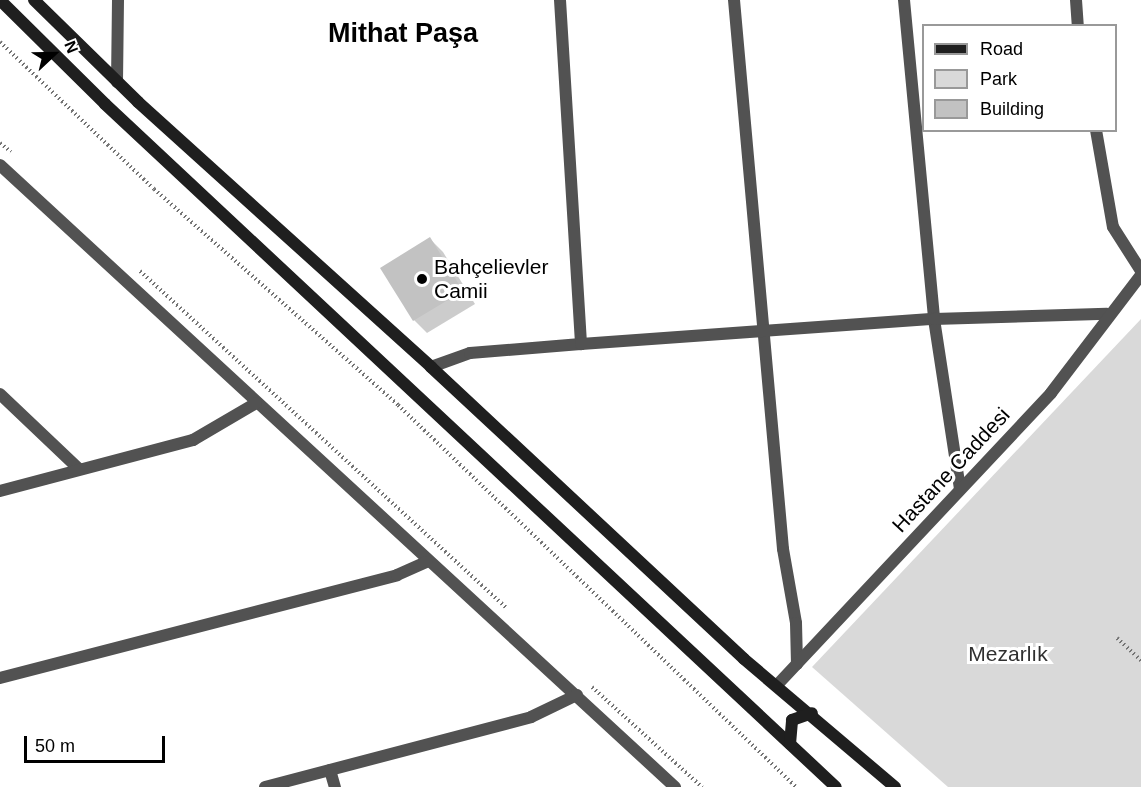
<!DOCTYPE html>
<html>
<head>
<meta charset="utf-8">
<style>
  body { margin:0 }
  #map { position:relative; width:1141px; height:787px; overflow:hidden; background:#fff; font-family:Arial,sans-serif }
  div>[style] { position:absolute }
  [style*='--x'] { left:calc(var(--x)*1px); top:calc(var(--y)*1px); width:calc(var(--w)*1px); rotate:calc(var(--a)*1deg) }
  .green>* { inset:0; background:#d9d9d9 }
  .shadow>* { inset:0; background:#0003 }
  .building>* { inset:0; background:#c2c2c2 }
  .path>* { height:4px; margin-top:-2px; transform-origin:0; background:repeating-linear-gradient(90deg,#747474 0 1.5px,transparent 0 4.5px) }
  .minor>* { height:12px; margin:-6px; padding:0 6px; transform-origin:6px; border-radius:6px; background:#525252 }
  .tertiary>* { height:12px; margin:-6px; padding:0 6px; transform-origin:6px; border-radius:6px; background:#525252 }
  .secondary>* { height:12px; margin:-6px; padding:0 6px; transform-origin:6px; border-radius:6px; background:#1f1f1f }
  .dots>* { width:16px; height:16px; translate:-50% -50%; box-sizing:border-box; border:3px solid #fff; border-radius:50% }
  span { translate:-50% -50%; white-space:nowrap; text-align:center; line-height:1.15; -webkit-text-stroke:6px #fff; paint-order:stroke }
  .poi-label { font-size:21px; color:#000 }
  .left { translate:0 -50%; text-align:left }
  .street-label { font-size:21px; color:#000 }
  .park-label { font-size:21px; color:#303030 }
  .district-label { font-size:27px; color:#000; font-weight:700 }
  .legend { position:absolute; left:922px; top:24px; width:195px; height:108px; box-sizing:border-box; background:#fff; border:2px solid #999; margin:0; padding:8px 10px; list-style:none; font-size:18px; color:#000 }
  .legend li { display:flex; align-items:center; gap:12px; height:30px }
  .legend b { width:30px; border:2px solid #999 }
  .north { position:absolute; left:24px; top:24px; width:60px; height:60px; -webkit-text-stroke:4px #fff; paint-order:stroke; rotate:68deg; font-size:16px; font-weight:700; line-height:24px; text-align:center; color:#000 }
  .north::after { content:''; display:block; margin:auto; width:21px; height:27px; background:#000; clip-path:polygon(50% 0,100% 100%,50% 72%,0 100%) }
  .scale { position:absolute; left:24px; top:736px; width:141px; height:27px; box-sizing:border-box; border:3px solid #000; border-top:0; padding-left:8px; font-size:18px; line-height:21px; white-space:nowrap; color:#000; -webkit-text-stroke:4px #fff; paint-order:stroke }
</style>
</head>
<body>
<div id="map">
  <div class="green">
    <div style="clip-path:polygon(1141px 319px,1141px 787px,948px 787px,812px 667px)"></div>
  </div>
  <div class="shadow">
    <div style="clip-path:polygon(430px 239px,443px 252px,475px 304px,427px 333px,414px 320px,383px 268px)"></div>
  </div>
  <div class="building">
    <div style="clip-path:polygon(430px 237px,463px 291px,413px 321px,380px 268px)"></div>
  </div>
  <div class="path">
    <div style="--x:0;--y:42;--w:213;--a:43.7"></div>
    <div style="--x:154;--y:189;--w:326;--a:41.5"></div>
    <div style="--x:398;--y:405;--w:552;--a:43.82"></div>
    <div style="--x:0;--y:143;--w:14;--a:39"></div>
    <div style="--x:140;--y:271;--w:499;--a:42.6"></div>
    <div style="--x:1117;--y:638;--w:33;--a:43"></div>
    <div style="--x:592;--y:687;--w:149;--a:42.3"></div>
  </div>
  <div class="minor">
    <div style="--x:560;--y:0;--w:345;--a:86.5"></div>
    <div style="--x:734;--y:0;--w:551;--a:84.9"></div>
    <div style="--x:783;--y:549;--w:75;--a:80"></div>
    <div style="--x:796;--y:623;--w:41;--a:88.6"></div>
    <div style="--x:904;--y:0;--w:320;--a:84.6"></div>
    <div style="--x:934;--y:319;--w:172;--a:81.3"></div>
    <div style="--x:1076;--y:0;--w:26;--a:86"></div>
    <div style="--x:117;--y:82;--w:82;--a:-89.3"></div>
    <div style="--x:1096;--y:130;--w:98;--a:80.1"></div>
    <div style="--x:1113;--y:227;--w:52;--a:57.5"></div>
    <div style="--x:0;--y:165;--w:918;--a:42.66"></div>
    <div style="--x:431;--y:367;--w:41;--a:-19.7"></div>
    <div style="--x:470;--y:353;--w:111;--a:-4.6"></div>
    <div style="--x:581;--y:344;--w:354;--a:-4.1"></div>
    <div style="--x:934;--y:319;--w:173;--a:-1.7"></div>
    <div style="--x:0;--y:394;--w:109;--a:43.5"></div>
    <div style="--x:0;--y:491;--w:200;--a:-14.8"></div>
    <div style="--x:193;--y:440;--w:73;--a:-30.4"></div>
    <div style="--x:0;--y:678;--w:410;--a:-14.5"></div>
    <div style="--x:397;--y:575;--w:32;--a:-24"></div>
    <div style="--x:330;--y:770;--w:18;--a:74"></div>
    <div style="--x:265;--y:787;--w:275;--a:-14.7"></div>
    <div style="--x:531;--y:717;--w:51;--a:-25.6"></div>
  </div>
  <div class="tertiary">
    <div style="--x:778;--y:684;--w:399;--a:-46.8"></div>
    <div style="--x:1051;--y:393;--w:148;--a:-52.7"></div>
  </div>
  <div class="secondary">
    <div style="--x:0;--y:0;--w:148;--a:44.7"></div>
    <div style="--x:105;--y:104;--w:1000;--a:43.06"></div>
    <div style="--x:34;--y:0;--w:146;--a:44.4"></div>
    <div style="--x:138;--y:102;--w:395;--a:42.1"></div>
    <div style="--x:431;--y:367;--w:428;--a:43"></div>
    <div style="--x:744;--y:659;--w:198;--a:40.3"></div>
    <div style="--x:790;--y:744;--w:24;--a:-85"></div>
    <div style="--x:792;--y:720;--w:21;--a:-19"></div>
  </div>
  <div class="dots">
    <div style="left:422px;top:279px;background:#000"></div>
  </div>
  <div class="poi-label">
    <span class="left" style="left:434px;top:279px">Bahçelievler<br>Camii</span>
  </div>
  <div class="street-label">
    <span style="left:951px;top:470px;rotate:-47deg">Hastane Caddesi</span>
  </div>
  <div class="park-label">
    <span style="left:1008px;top:654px">Mezarlık</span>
  </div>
  <div class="district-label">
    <span style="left:403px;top:34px">Mithat Paşa</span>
  </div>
  <ul class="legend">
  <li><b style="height:8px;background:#1f1f1f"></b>Road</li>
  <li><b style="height:16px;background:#d9d9d9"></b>Park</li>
  <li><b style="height:16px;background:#c2c2c2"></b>Building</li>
  </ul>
  <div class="north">N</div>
  <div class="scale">50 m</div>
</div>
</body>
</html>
